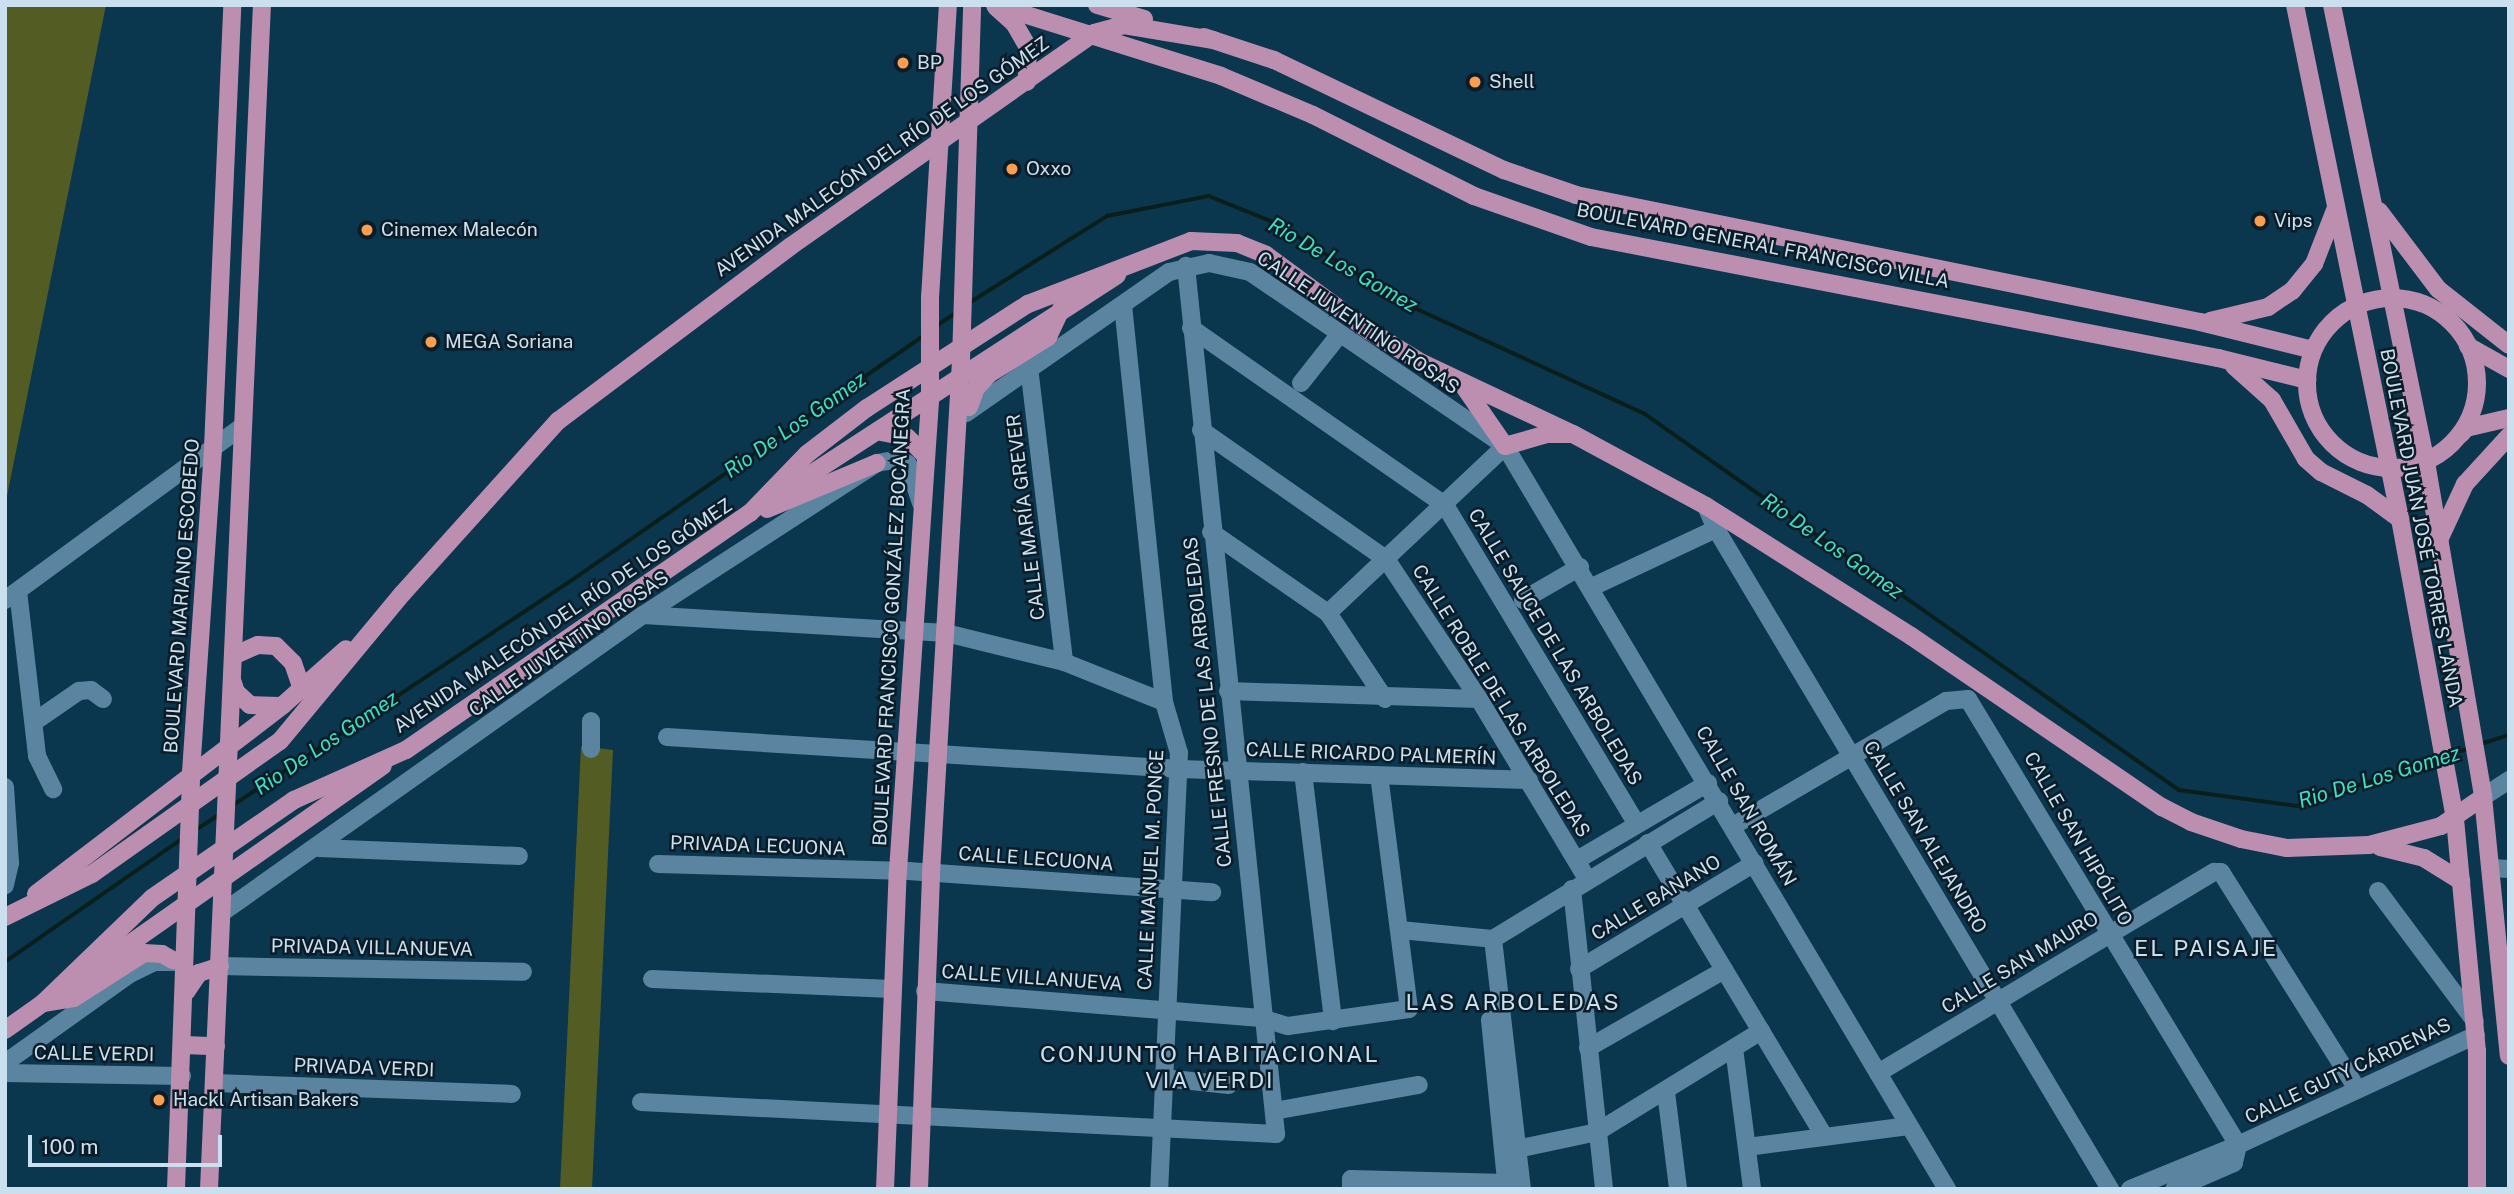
<!DOCTYPE html>
<html>
<head>
<meta charset="utf-8">
<style>
  body { margin:0 }
  #map { position:relative; width:2514px; height:1194px; overflow:hidden; background:#0a364e; font-family:"Public Sans",sans-serif }
  div>[style] { position:absolute }
  [style*='--x'] { left:calc(var(--x)*1px); top:calc(var(--y)*1px); width:calc(var(--w)*1px); rotate:calc(var(--a)*1deg) }
  .green>* { inset:0; background:#535d23 }
  .stream>* { height:3.5px; margin:-1.75px; padding:0 1.75px; transform-origin:1.75px; border-radius:1.75px; background:#0a1f1a }
  .minor>* { height:18px; margin:-9px; padding:0 9px; transform-origin:9px; border-radius:9px; background:#5a84a0 }
  .major>* { height:18px; margin:-9px; padding:0 9px; transform-origin:9px; border-radius:9px; background:#bc8fb0 }
  .major>.ring { margin:-9px; padding:0; box-sizing:content-box; background:none; border:18px solid #bc8fb0; border-radius:50% }
  .dots>* { width:19px; height:19px; translate:-50% -50%; box-sizing:border-box; border:4px solid #0b1c27; border-radius:50% }
  span { translate:-50% -50%; white-space:nowrap; text-align:center; line-height:1.15; -webkit-text-stroke:5px #0b1c27; paint-order:stroke }
  .poi-label { font-size:19px; color:#cae0ef }
  .left { translate:0 -50%; text-align:left }
  .street-label { font-size:19px; color:#cae0ef }
  .water-label { font-size:21px; color:#3ddec2; font-style:italic }
  .quarter-label { font-size:23px; color:#cae0ef; letter-spacing:2px }
  .frame { position:absolute; inset:0; border:7px solid #cae0ef; pointer-events:none }
  .scale { position:absolute; left:28px; top:1135px; width:194px; height:32px; box-sizing:border-box; border:4px solid #cae0ef; border-top:0; padding-left:9px; font-size:21px; line-height:24px; white-space:nowrap; color:#cae0ef; -webkit-text-stroke:5px #0b1c27; paint-order:stroke }
</style>
</head>
<body>
<div id="map">
  <div class="green">
    <div style="clip-path:polygon(5px 5px,106px 5px,5px 506px)"></div>
    <div style="clip-path:polygon(581px 746px,613px 750px,592px 1189px,560px 1189px)"></div>
  </div>
  <div class="stream">
    <div style="--x:969;--y:303;--w:163;--a:-32.2"></div>
    <div style="--x:1107;--y:216;--w:104;--a:-11.1"></div>
    <div style="--x:1209;--y:196;--w:74;--a:22.1"></div>
    <div style="--x:1278;--y:224;--w:149;--a:32.1"></div>
    <div style="--x:1404;--y:303;--w:265;--a:24.7"></div>
    <div style="--x:1645;--y:414;--w:653;--a:35.15"></div>
    <div style="--x:2179;--y:790;--w:119;--a:7.7"></div>
    <div style="--x:2297;--y:806;--w:148;--a:-18.6"></div>
    <div style="--x:938;--y:325;--w:23;--a:-34"></div>
    <div style="--x:2481;--y:744;--w:29;--a:-18"></div>
    <div style="--x:2448;--y:755;--w:24;--a:-17"></div>
    <div style="--x:232;--y:806;--w:403;--a:-33.6"></div>
    <div style="--x:568;--y:583;--w:432;--a:-34.8"></div>
    <div style="--x:194;--y:831;--w:31;--a:-33"></div>
    <div style="--x:5;--y:962;--w:216;--a:-34.8"></div>
  </div>
  <div class="minor">
    <div style="--x:1123;--y:305;--w:399;--a:84.1"></div>
    <div style="--x:1164;--y:702;--w:53;--a:73.6"></div>
    <div style="--x:1179;--y:753;--w:436;--a:92.6"></div>
    <div style="--x:1191;--y:328;--w:310;--a:34.9"></div>
    <div style="--x:1445;--y:505;--w:372;--a:59"></div>
    <div style="--x:1029;--y:367;--w:297;--a:83.2"></div>
    <div style="--x:1301;--y:383;--w:61;--a:-51.6"></div>
    <div style="--x:966;--y:413;--w:247;--a:-34.8"></div>
    <div style="--x:1169;--y:272;--w:41;--a:-12.7"></div>
    <div style="--x:1209;--y:263;--w:42;--a:12.4"></div>
    <div style="--x:1250;--y:272;--w:309;--a:34.3"></div>
    <div style="--x:1505;--y:446;--w:865;--a:59.25"></div>
    <div style="--x:1201;--y:430;--w:226;--a:34.9"></div>
    <div style="--x:1386;--y:559;--w:168;--a:56.4"></div>
    <div style="--x:1479;--y:699;--w:210;--a:59"></div>
    <div style="--x:1706;--y:506;--w:25;--a:67"></div>
    <div style="--x:1716;--y:529;--w:769;--a:59.16"></div>
    <div style="--x:1211;--y:532;--w:142;--a:34.7"></div>
    <div style="--x:1328;--y:613;--w:103;--a:56.5"></div>
    <div style="--x:1592;--y:587;--w:137;--a:-25.1"></div>
    <div style="--x:18;--y:591;--w:166;--a:83.4"></div>
    <div style="--x:37;--y:756;--w:37;--a:64"></div>
    <div style="--x:5;--y:600;--w:293;--a:-36.2"></div>
    <div style="--x:1523;--y:600;--w:66;--a:-30.1"></div>
    <div style="--x:1328;--y:613;--w:243;--a:-43.3"></div>
    <div style="--x:643;--y:615;--w:304;--a:3.4"></div>
    <div style="--x:946;--y:633;--w:122;--a:13.8"></div>
    <div style="--x:1064;--y:662;--w:108;--a:21.8"></div>
    <div style="--x:1228;--y:691;--w:251;--a:1.8"></div>
    <div style="--x:591;--y:721;--w:28;--a:90"></div>
    <div style="--x:34;--y:722;--w:55;--a:-34.6"></div>
    <div style="--x:79;--y:691;--w:12;--a:-5"></div>
    <div style="--x:91;--y:690;--w:15;--a:37"></div>
    <div style="--x:667;--y:737;--w:514;--a:3.57"></div>
    <div style="--x:1180;--y:769;--w:349;--a:1.8"></div>
    <div style="--x:1303;--y:772;--w:251;--a:83.1"></div>
    <div style="--x:5;--y:787;--w:76;--a:86.2"></div>
    <div style="--x:10;--y:863;--w:23;--a:103"></div>
    <div style="--x:2483;--y:797;--w:31;--a:-33"></div>
    <div style="--x:1733;--y:826;--w:247;--a:-30.4"></div>
    <div style="--x:1946;--y:701;--w:22;--a:-5"></div>
    <div style="--x:1968;--y:699;--w:521;--a:58.81"></div>
    <div style="--x:2238;--y:1145;--w:18;--a:103"></div>
    <div style="--x:2234;--y:1163;--w:65;--a:156.6"></div>
    <div style="--x:1648;--y:843;--w:342;--a:59"></div>
    <div style="--x:319;--y:848;--w:200;--a:2.3"></div>
    <div style="--x:1577;--y:860;--w:152;--a:-30.4"></div>
    <div style="--x:658;--y:864;--w:250;--a:1.6"></div>
    <div style="--x:908;--y:871;--w:305;--a:4"></div>
    <div style="--x:2491;--y:868;--w:18;--a:3"></div>
    <div style="--x:1572;--y:889;--w:302;--a:83.9"></div>
    <div style="--x:2378;--y:891;--w:162;--a:53.3"></div>
    <div style="--x:223;--y:912;--w:514;--a:-35.27"></div>
    <div style="--x:643;--y:615;--w:279;--a:-33"></div>
    <div style="--x:877;--y:463;--w:22;--a:-10"></div>
    <div style="--x:899;--y:459;--w:10;--a:29"></div>
    <div style="--x:908;--y:464;--w:41;--a:71.6"></div>
    <div style="--x:1400;--y:930;--w:93;--a:5.5"></div>
    <div style="--x:1493;--y:939;--w:265;--a:-31.4"></div>
    <div style="--x:1493;--y:939;--w:252;--a:83.4"></div>
    <div style="--x:220;--y:966;--w:303;--a:1.1"></div>
    <div style="--x:1579;--y:969;--w:205;--a:-31.1"></div>
    <div style="--x:652;--y:979;--w:240;--a:2.4"></div>
    <div style="--x:925;--y:991;--w:337;--a:4.6"></div>
    <div style="--x:1261;--y:1018;--w:28;--a:17"></div>
    <div style="--x:1288;--y:1026;--w:122;--a:-8"></div>
    <div style="--x:1409;--y:1009;--w:235;--a:-97.3"></div>
    <div style="--x:1490;--y:1020;--w:170;--a:84.3"></div>
    <div style="--x:1588;--y:1048;--w:157;--a:-29.8"></div>
    <div style="--x:1734;--y:1048;--w:142;--a:82.7"></div>
    <div style="--x:5;--y:1063;--w:153;--a:-35.5"></div>
    <div style="--x:130;--y:974;--w:28;--a:-26"></div>
    <div style="--x:155;--y:962;--w:22;--a:0"></div>
    <div style="--x:5;--y:1073;--w:177;--a:1"></div>
    <div style="--x:1878;--y:1073;--w:392;--a:-30.9"></div>
    <div style="--x:2214;--y:872;--w:7;--a:0"></div>
    <div style="--x:2221;--y:872;--w:256;--a:57.9"></div>
    <div style="--x:1163;--y:1078;--w:66;--a:6.1"></div>
    <div style="--x:215;--y:1083;--w:297;--a:2.1"></div>
    <div style="--x:1666;--y:1092;--w:98;--a:82.9"></div>
    <div style="--x:641;--y:1102;--w:636;--a:2.88"></div>
    <div style="--x:1276;--y:1134;--w:873;--a:-95.92"></div>
    <div style="--x:1274;--y:1111;--w:147;--a:-10.2"></div>
    <div style="--x:1747;--y:1147;--w:163;--a:-7.4"></div>
    <div style="--x:1517;--y:1149;--w:82;--a:-12"></div>
    <div style="--x:1597;--y:1132;--w:193;--a:-31.6"></div>
    <div style="--x:1351;--y:1189;--w:10;--a:-90"></div>
    <div style="--x:1351;--y:1179;--w:156;--a:1.5"></div>
    <div style="--x:2130;--y:1189;--w:117;--a:-22.2"></div>
    <div style="--x:2238;--y:1145;--w:262;--a:-24.8"></div>
  </div>
  <div class="major">
    <div style="--x:995;--y:5;--w:237;--a:17.4"></div>
    <div style="--x:1221;--y:76;--w:100;--a:23"></div>
    <div style="--x:1313;--y:115;--w:180;--a:26.7"></div>
    <div style="--x:1474;--y:196;--w:124;--a:19.3"></div>
    <div style="--x:1591;--y:237;--w:639;--a:10.92"></div>
    <div style="--x:2218;--y:358;--w:92;--a:13.9"></div>
    <div style="--x:1097;--y:5;--w:49;--a:16.6"></div>
    <div style="--x:2295;--y:5;--w:525;--a:78.45"></div>
    <div style="--x:2400;--y:519;--w:305;--a:79.6"></div>
    <div style="--x:2455;--y:819;--w:233;--a:84.6"></div>
    <div style="--x:2477;--y:1051;--w:138;--a:90"></div>
    <div style="--x:2332;--y:5;--w:467;--a:78.4"></div>
    <div style="--x:2426;--y:462;--w:340;--a:80.3"></div>
    <div style="--x:2483;--y:797;--w:260;--a:84.3"></div>
    <div style="--x:996;--y:7;--w:24;--a:42"></div>
    <div style="--x:1014;--y:23;--w:28;--a:60"></div>
    <div style="--x:1028;--y:47;--w:35;--a:92"></div>
    <div style="--x:1204;--y:37;--w:74;--a:18.2"></div>
    <div style="--x:1274;--y:60;--w:255;--a:25.6"></div>
    <div style="--x:1504;--y:170;--w:76;--a:19.1"></div>
    <div style="--x:1576;--y:195;--w:637;--a:11.5"></div>
    <div style="--x:2200;--y:322;--w:116;--a:13.9"></div>
    <div style="--x:2379;--y:211;--w:98;--a:52.9"></div>
    <div style="--x:2438;--y:289;--w:90;--a:38.3"></div>
    <div class="ring" style="left:2307px;top:298px;width:152px;height:152px"></div>
    <div style="--x:2210;--y:321;--w:60;--a:-13.6"></div>
    <div style="--x:2268;--y:307;--w:29;--a:-34"></div>
    <div style="--x:2292;--y:291;--w:35;--a:-51"></div>
    <div style="--x:2314;--y:264;--w:58;--a:-68.7"></div>
    <div style="--x:2468;--y:346;--w:47;--a:29.3"></div>
    <div style="--x:2234;--y:366;--w:51;--a:41.8"></div>
    <div style="--x:2272;--y:400;--w:68;--a:60"></div>
    <div style="--x:2306;--y:459;--w:20;--a:41"></div>
    <div style="--x:2321;--y:472;--w:51;--a:26.6"></div>
    <div style="--x:2367;--y:495;--w:41;--a:36"></div>
    <div style="--x:1465;--y:388;--w:70;--a:55.4"></div>
    <div style="--x:1505;--y:446;--w:44;--a:-15.9"></div>
    <div style="--x:1547;--y:434;--w:22;--a:0"></div>
    <div style="--x:969;--y:407;--w:20;--a:-70"></div>
    <div style="--x:976;--y:388;--w:19;--a:-47"></div>
    <div style="--x:989;--y:374;--w:70;--a:-32.1"></div>
    <div style="--x:1048;--y:337;--w:31;--a:-65"></div>
    <div style="--x:881;--y:432;--w:26;--a:11"></div>
    <div style="--x:907;--y:437;--w:27;--a:45"></div>
    <div style="--x:2461;--y:434;--w:8;--a:-50"></div>
    <div style="--x:2466;--y:428;--w:44;--a:-13.1"></div>
    <div style="--x:774;--y:498;--w:409;--a:-33"></div>
    <div style="--x:767;--y:509;--w:119;--a:-22.7"></div>
    <div style="--x:2439;--y:540;--w:62;--a:-65.1"></div>
    <div style="--x:2465;--y:484;--w:65;--a:-47.5"></div>
    <div style="--x:233;--y:656;--w:27;--a:-24"></div>
    <div style="--x:258;--y:645;--w:18;--a:3"></div>
    <div style="--x:276;--y:646;--w:24;--a:45"></div>
    <div style="--x:293;--y:663;--w:28;--a:71"></div>
    <div style="--x:232;--y:680;--w:13;--a:72"></div>
    <div style="--x:236;--y:692;--w:19;--a:43"></div>
    <div style="--x:250;--y:705;--w:30;--a:2"></div>
    <div style="--x:2380;--y:847;--w:45;--a:14"></div>
    <div style="--x:2424;--y:858;--w:44;--a:31.9"></div>
    <div style="--x:36;--y:894;--w:311;--a:-37.4"></div>
    <div style="--x:283;--y:705;--w:84;--a:-41.6"></div>
    <div style="--x:5;--y:917;--w:97;--a:-26.3"></div>
    <div style="--x:92;--y:874;--w:230;--a:-35.3"></div>
    <div style="--x:280;--y:741;--w:192;--a:-50.3"></div>
    <div style="--x:403;--y:593;--w:232;--a:-48"></div>
    <div style="--x:558;--y:421;--w:291;--a:-36.9"></div>
    <div style="--x:791;--y:246;--w:370;--a:-35.1"></div>
    <div style="--x:1094;--y:33;--w:31;--a:-15"></div>
    <div style="--x:1124;--y:25;--w:91;--a:9.5"></div>
    <div style="--x:71;--y:985;--w:381;--a:-35.1"></div>
    <div style="--x:186;--y:992;--w:23;--a:-56"></div>
    <div style="--x:199;--y:973;--w:22;--a:-18"></div>
    <div style="--x:43;--y:1003;--w:31;--a:-9"></div>
    <div style="--x:74;--y:998;--w:83;--a:-32.7"></div>
    <div style="--x:144;--y:953;--w:18;--a:3"></div>
    <div style="--x:162;--y:954;--w:13;--a:29"></div>
    <div style="--x:5;--y:1030;--w:47;--a:-35.4"></div>
    <div style="--x:43;--y:1003;--w:151;--a:-43.9"></div>
    <div style="--x:152;--y:898;--w:173;--a:-34.6"></div>
    <div style="--x:294;--y:800;--w:123;--a:-24.1"></div>
    <div style="--x:406;--y:750;--w:418;--a:-34.6"></div>
    <div style="--x:750;--y:513;--w:82;--a:-46"></div>
    <div style="--x:807;--y:454;--w:76;--a:-37.5"></div>
    <div style="--x:867;--y:408;--w:192;--a:-32.9"></div>
    <div style="--x:1028;--y:304;--w:175;--a:-21.1"></div>
    <div style="--x:1191;--y:241;--w:46;--a:2.5"></div>
    <div style="--x:1237;--y:243;--w:31;--a:22"></div>
    <div style="--x:1266;--y:255;--w:127;--a:36.3"></div>
    <div style="--x:1368;--y:330;--w:63;--a:31.4"></div>
    <div style="--x:1422;--y:363;--w:167;--a:25.2"></div>
    <div style="--x:1573;--y:434;--w:151;--a:28.4"></div>
    <div style="--x:1706;--y:506;--w:243;--a:32.4"></div>
    <div style="--x:1911;--y:636;--w:304;--a:34.3"></div>
    <div style="--x:2162;--y:807;--w:33;--a:27"></div>
    <div style="--x:2191;--y:822;--w:53;--a:18.8"></div>
    <div style="--x:2241;--y:839;--w:47;--a:11.1"></div>
    <div style="--x:2287;--y:848;--w:82;--a:-2.1"></div>
    <div style="--x:2369;--y:845;--w:74;--a:-14.8"></div>
    <div style="--x:2441;--y:826;--w:51;--a:-34.6"></div>
    <div style="--x:183;--y:1045;--w:33;--a:2"></div>
    <div style="--x:176;--y:1189;--w:417;--a:-87.9"></div>
    <div style="--x:191;--y:772;--w:325;--a:-86.1"></div>
    <div style="--x:213;--y:448;--w:443;--a:-87.5"></div>
    <div style="--x:209;--y:1189;--w:1185;--a:-87.44"></div>
    <div style="--x:885;--y:1189;--w:318;--a:-87.7"></div>
    <div style="--x:898;--y:871;--w:474;--a:-86.1"></div>
    <div style="--x:930;--y:398;--w:100;--a:-90"></div>
    <div style="--x:930;--y:298;--w:294;--a:-86.5"></div>
    <div style="--x:919;--y:1189;--w:316;--a:-87.8"></div>
    <div style="--x:931;--y:873;--w:514;--a:-86.65"></div>
    <div style="--x:961;--y:360;--w:355;--a:-88.2"></div>
  </div>
  <div class="dots">
    <div style="left:903px;top:63px;background:#fb9e51"></div>
    <div style="left:1475px;top:82px;background:#fb9e51"></div>
    <div style="left:1012px;top:169px;background:#fb9e51"></div>
    <div style="left:2260px;top:221px;background:#fb9e51"></div>
    <div style="left:367px;top:230px;background:#fb9e51"></div>
    <div style="left:431px;top:342px;background:#fb9e51"></div>
    <div style="left:159px;top:1100px;background:#fb9e51"></div>
  </div>
  <div class="poi-label">
    <span class="left" style="left:917px;top:63px">BP</span>
    <span class="left" style="left:1489px;top:82px">Shell</span>
    <span class="left" style="left:1026px;top:169px">Oxxo</span>
    <span class="left" style="left:2274px;top:221px">Vips</span>
    <span class="left" style="left:381px;top:230px">Cinemex Malecón</span>
    <span class="left" style="left:445px;top:342px">MEGA Soriana</span>
    <span class="left" style="left:173px;top:1100px">Hackl Artisan Bakers</span>
  </div>
  <div class="street-label">
    <span style="left:882px;top:157px;rotate:-35deg">AVENIDA MALECÓN DEL RÍO DE LOS GÓMEZ</span>
    <span style="left:1763px;top:246px;rotate:11deg">BOULEVARD GENERAL FRANCISCO VILLA</span>
    <span style="left:1358px;top:323px;rotate:34deg">CALLE JUVENTINO ROSAS</span>
    <span style="left:1026px;top:517px;rotate:-97deg">CALLE MARÍA GREVER</span>
    <span style="left:2421px;top:528px;rotate:79deg">BOULEVARD JUAN JOSÉ TORRES LANDA</span>
    <span style="left:182px;top:596px;rotate:-86deg">BOULEVARD MARIANO ESCOBEDO</span>
    <span style="left:563px;top:616px;rotate:-34deg">AVENIDA MALECÓN DEL RÍO DE LOS GÓMEZ</span>
    <span style="left:892px;top:617px;rotate:-87deg">BOULEVARD FRANCISCO GONZÁLEZ BOCANEGRA</span>
    <span style="left:569px;top:644px;rotate:-35deg">CALLE JUVENTINO ROSAS</span>
    <span style="left:1555px;top:647px;rotate:59deg">CALLE SAUCE DE LAS ARBOLEDAS</span>
    <span style="left:1501px;top:701px;rotate:58deg">CALLE ROBLE DE LAS ARBOLEDAS</span>
    <span style="left:1208px;top:702px;rotate:-96deg">CALLE FRESNO DE LAS ARBOLEDAS</span>
    <span style="left:1371px;top:754px;rotate:2deg">CALLE RICARDO PALMERÍN</span>
    <span style="left:1746px;top:806px;rotate:60deg">CALLE SAN ROMÁN</span>
    <span style="left:1925px;top:837px;rotate:59deg">CALLE SAN ALEJANDRO</span>
    <span style="left:2078px;top:839px;rotate:60deg">CALLE SAN HIPÓLITO</span>
    <span style="left:758px;top:846px;rotate:2deg">PRIVADA LECUONA</span>
    <span style="left:1036px;top:859px;rotate:4deg">CALLE LECUONA</span>
    <span style="left:1151px;top:870px;rotate:-87deg">CALLE MANUEL M. PONCE</span>
    <span style="left:1656px;top:898px;rotate:-31deg">CALLE BANANO</span>
    <span style="left:372px;top:948px;rotate:1deg">PRIVADA VILLANUEVA</span>
    <span style="left:2020px;top:963px;rotate:-31deg">CALLE SAN MAURO</span>
    <span style="left:1032px;top:978px;rotate:4deg">CALLE VILLANUEVA</span>
    <span style="left:94px;top:1054px;rotate:1deg">CALLE VERDI</span>
    <span style="left:364px;top:1068px;rotate:2deg">PRIVADA VERDI</span>
    <span style="left:2348px;top:1071px;rotate:-25deg">CALLE GUTY CÁRDENAS</span>
  </div>
  <div class="water-label">
    <span style="left:1343px;top:265px;rotate:30deg">Rio De Los Gomez</span>
    <span style="left:795px;top:425px;rotate:-35deg">Rio De Los Gomez</span>
    <span style="left:1832px;top:546px;rotate:35deg">Rio De Los Gomez</span>
    <span style="left:326px;top:743px;rotate:-34deg">Rio De Los Gomez</span>
    <span style="left:2379px;top:777px;rotate:-17deg">Rio De Los Gomez</span>
  </div>
  <div class="quarter-label">
    <span style="left:2206px;top:948px">EL PAISAJE</span>
    <span style="left:1513px;top:1002px">LAS ARBOLEDAS</span>
    <span style="left:1210px;top:1067px">CONJUNTO HABITACIONAL<br>VIA VERDI</span>
  </div>
  <div class="frame"></div>
  <div class="scale">100 m</div>
</div>
</body>
</html>
